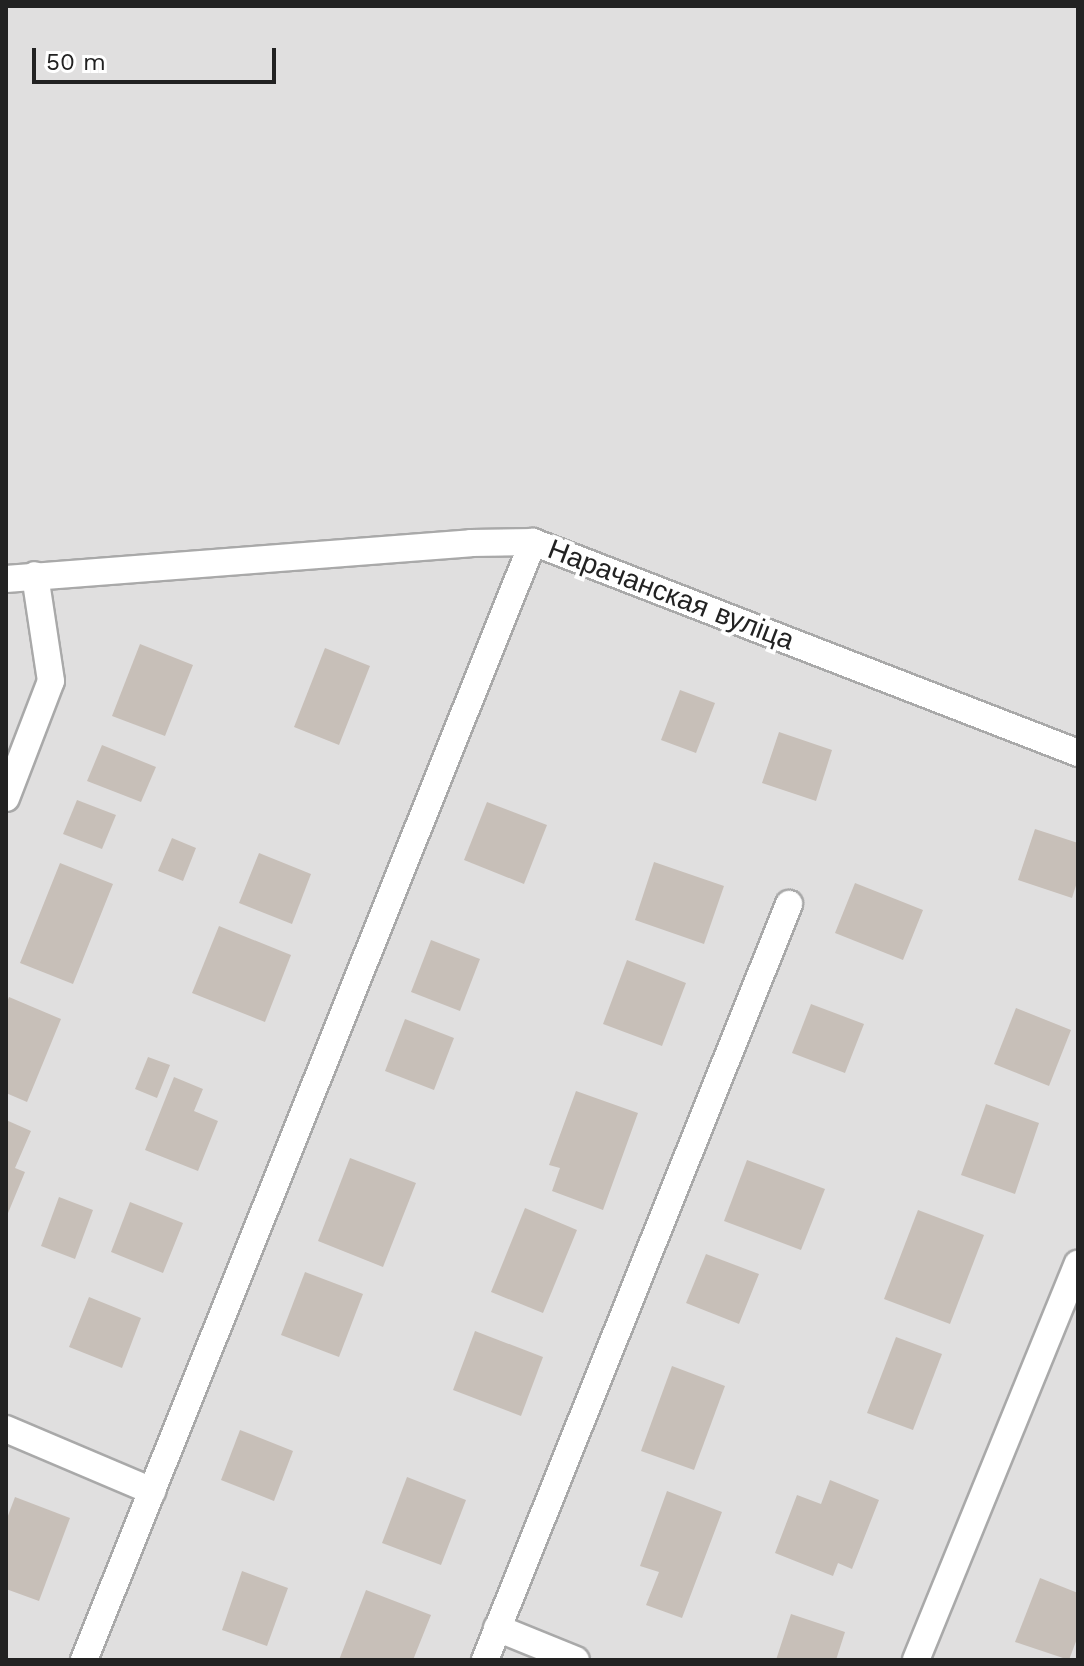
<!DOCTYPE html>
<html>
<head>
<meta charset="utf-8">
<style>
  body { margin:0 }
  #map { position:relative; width:1084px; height:1666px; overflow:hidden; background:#f2efe9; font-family:"Work Sans",sans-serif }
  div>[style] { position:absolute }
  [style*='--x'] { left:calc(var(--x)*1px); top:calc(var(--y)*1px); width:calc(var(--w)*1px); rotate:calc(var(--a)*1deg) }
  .residential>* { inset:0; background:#e0dfdf }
  .building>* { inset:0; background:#c7bfb8 }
  .roads { filter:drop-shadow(2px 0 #a9a9a9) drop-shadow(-2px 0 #a9a9a9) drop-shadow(0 2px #a9a9a9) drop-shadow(0 -2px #a9a9a9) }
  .minor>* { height:26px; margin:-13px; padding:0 13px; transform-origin:13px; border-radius:13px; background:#fff }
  span { translate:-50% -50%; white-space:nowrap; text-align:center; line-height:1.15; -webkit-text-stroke:8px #fff; paint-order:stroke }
  .street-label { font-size:28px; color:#222 }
  .frame { position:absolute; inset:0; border:8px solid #222; pointer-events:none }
  .scale { position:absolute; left:32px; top:48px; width:244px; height:36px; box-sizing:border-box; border:4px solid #222; border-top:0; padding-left:10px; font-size:24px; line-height:28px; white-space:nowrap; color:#222; -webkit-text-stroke:6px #fff; paint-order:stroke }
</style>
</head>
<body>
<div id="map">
  <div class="residential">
    <div style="clip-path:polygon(6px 6px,1078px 6px,1078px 1660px,6px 1660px)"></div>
  </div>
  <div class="building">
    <div style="clip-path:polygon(140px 644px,193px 665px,165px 736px,112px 716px)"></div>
    <div style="clip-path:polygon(325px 648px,370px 666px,339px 745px,294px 727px)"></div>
    <div style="clip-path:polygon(680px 690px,715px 703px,696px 753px,661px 740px)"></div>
    <div style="clip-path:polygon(779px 732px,832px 750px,816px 801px,762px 783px)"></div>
    <div style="clip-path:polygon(102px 745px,156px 767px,141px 802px,87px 781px)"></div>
    <div style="clip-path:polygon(77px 800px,116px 815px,102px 849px,63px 834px)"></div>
    <div style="clip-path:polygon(487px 802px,547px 825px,524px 884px,464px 860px)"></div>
    <div style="clip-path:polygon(1035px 829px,1078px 843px,1078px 879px,1072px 898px,1018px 880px)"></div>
    <div style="clip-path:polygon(172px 838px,196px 848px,183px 881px,158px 871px)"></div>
    <div style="clip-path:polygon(259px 853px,311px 874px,292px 924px,239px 903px)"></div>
    <div style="clip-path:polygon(654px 862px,724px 886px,704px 944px,635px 920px)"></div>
    <div style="clip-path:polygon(60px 863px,113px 884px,73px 984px,20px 963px)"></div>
    <div style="clip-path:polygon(855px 883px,923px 910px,903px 960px,835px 933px)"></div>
    <div style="clip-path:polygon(219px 926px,291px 955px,265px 1022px,192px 993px)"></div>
    <div style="clip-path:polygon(431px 940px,480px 959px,460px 1011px,411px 992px)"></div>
    <div style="clip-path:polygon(627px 960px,686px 983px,662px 1046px,603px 1024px)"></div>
    <div style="clip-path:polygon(9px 997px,61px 1019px,27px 1102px,6px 1093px,6px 1005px)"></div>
    <div style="clip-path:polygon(811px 1004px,864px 1024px,845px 1073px,792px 1053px)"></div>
    <div style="clip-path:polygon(1016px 1008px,1071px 1030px,1049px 1086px,994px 1064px)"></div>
    <div style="clip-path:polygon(405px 1019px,454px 1038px,434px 1090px,385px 1071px)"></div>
    <div style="clip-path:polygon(148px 1057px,170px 1065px,157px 1098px,135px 1089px)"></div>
    <div style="clip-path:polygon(174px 1077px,203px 1089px,194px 1111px,218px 1121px,198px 1171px,145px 1150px)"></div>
    <div style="clip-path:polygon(576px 1091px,638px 1113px,603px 1210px,552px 1191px,560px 1168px,549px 1165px)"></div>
    <div style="clip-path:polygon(986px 1104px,1039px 1123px,1015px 1194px,961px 1175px)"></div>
    <div style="clip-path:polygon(6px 1120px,31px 1131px,15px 1168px,25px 1172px,6px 1218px)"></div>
    <div style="clip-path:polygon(350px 1158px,416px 1183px,383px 1267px,318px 1241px)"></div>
    <div style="clip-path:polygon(747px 1160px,825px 1189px,801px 1250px,724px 1221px)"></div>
    <div style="clip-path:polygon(59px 1197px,93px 1210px,75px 1259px,41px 1246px)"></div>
    <div style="clip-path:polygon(130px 1202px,183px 1223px,163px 1273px,111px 1252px)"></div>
    <div style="clip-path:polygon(525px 1208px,577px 1230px,543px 1313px,491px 1292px)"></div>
    <div style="clip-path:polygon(918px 1210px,984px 1235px,950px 1324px,884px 1299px)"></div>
    <div style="clip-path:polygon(706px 1254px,759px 1274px,739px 1324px,686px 1303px)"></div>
    <div style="clip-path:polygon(305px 1272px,363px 1294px,339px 1357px,281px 1335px)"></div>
    <div style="clip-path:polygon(89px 1297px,141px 1318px,122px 1368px,69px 1347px)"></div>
    <div style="clip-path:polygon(475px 1331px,543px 1357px,521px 1416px,453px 1390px)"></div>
    <div style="clip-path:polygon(896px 1337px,942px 1354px,913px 1430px,867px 1413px)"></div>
    <div style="clip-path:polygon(672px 1366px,725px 1386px,694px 1470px,641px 1451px)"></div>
    <div style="clip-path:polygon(240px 1430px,293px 1451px,274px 1501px,221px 1480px)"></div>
    <div style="clip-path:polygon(407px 1477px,466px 1500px,441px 1565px,382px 1543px)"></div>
    <div style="clip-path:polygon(830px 1480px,879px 1500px,852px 1569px,838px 1563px,833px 1576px,775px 1553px,797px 1495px,821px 1504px)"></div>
    <div style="clip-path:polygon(667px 1491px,722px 1512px,682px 1618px,646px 1605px,659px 1572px,640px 1566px)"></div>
    <div style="clip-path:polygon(15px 1497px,70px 1518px,39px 1601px,6px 1589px,6px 1521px)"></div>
    <div style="clip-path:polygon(242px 1571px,288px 1588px,267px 1646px,222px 1630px)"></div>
    <div style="clip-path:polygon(1040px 1578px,1078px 1593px,1078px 1636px,1069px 1660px,1015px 1642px)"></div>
    <div style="clip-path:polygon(366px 1590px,431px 1615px,413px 1660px,339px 1660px)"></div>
    <div style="clip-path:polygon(791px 1614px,845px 1632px,836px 1660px,776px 1660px)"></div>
  </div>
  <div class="roads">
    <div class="minor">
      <div style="--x:6;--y:579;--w:466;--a:-4.4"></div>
      <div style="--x:471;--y:543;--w:62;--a:-0.9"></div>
      <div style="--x:533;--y:542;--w:584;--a:21.16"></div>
      <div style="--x:6;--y:798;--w:125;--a:-69"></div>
      <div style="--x:51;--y:681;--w:107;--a:-98.6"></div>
      <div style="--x:6;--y:1429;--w:159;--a:23"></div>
      <div style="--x:497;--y:1628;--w:85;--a:22.1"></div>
      <div style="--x:84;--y:1660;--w:1205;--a:-68.12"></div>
      <div style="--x:485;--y:1660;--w:815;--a:-68.09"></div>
      <div style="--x:916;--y:1660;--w:428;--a:-67.8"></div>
    </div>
  </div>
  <div class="street-label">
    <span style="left:671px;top:595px;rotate:21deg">Нарачанская вуліца</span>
  </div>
  <div class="frame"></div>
  <div class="scale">50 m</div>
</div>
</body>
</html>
